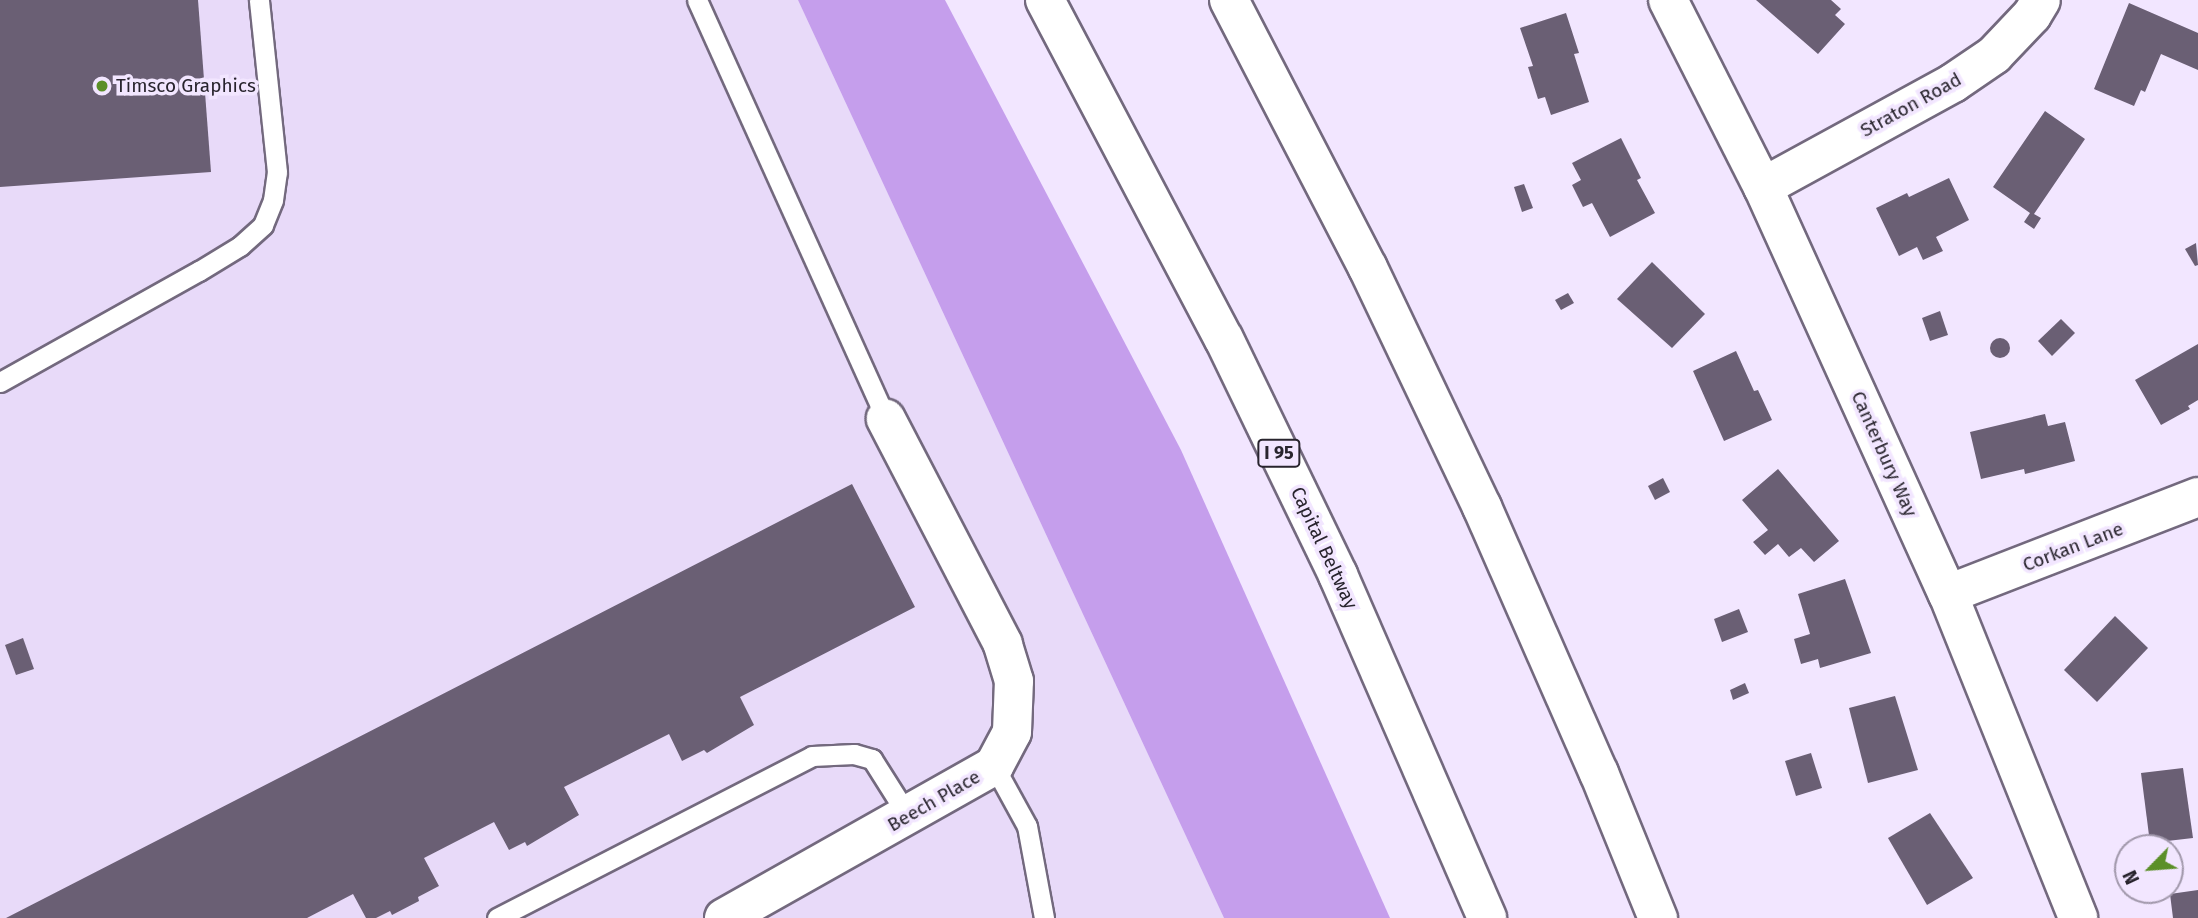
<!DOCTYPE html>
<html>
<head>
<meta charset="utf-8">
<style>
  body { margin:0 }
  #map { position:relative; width:2198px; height:918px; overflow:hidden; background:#f2e6ff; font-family:"Fira Sans",sans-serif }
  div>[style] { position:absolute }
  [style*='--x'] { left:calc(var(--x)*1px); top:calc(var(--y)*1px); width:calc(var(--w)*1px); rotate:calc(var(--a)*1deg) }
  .built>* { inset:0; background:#e8daf9 }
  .forest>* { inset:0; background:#c59eec }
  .building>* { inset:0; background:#6a5f74 }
  .round { border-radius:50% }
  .roads { filter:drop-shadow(2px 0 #73697e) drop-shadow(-2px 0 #73697e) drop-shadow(0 2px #73697e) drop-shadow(0 -2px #73697e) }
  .service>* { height:19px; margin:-9.5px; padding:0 9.5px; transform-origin:9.5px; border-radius:9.5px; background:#fff }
  .minor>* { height:38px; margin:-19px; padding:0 19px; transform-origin:19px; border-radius:19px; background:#fff }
  .motorway>* { height:38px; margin:-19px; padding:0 19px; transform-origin:19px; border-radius:19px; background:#fff }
  .dots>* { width:19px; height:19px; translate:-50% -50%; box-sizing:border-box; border:4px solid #f2e6ff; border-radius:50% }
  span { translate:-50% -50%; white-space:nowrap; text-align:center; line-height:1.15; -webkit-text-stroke:7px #f2e6ff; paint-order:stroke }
  .shield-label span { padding:2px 5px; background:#f2e6ff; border:2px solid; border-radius:5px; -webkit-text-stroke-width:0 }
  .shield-label { font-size:18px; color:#28242d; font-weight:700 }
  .poi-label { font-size:19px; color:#28242d }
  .left { translate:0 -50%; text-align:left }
  .street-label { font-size:19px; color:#28242d }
  .north { position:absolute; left:2114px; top:834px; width:70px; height:70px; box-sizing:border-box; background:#f2e6ff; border:2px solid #a198ab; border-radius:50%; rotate:245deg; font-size:19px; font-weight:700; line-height:28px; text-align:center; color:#28242d }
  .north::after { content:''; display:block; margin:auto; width:24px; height:32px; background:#5b8f28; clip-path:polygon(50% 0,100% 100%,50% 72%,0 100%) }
</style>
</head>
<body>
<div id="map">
  <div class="built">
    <div style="clip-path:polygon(0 0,798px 0,1224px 918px,0 918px)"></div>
  </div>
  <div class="forest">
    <div style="clip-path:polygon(798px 0,945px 0,1181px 450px,1390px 918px,1224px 918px)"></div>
  </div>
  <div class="building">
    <div style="clip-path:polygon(0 0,198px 0,211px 172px,0 187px)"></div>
    <div style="clip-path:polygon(1756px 0,1831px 0,1841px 9px,1835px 15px,1845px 24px,1818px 54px)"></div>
    <div style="clip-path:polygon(2129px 3px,2198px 33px,2198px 70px,2161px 54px,2145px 92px,2141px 90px,2134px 106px,2094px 89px)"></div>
    <div style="clip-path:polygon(1566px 13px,1579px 53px,1574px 54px,1589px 102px,1551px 115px,1545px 97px,1538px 99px,1528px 67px,1533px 66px,1520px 28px)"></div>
    <div style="clip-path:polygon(2045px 111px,2085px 139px,2034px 214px,2041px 218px,2034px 229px,2024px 222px,2030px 213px,1993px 187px)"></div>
    <div style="clip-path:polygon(1621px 138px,1641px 178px,1637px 180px,1655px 213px,1610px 237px,1592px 203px,1583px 207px,1572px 185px,1581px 180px,1572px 163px)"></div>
    <div style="clip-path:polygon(1949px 178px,1969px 220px,1936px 237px,1943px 251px,1923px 260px,1917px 247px,1899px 256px,1876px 208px,1907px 193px,1909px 197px)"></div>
    <div style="clip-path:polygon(1524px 184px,1533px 208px,1522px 212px,1514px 187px)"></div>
    <div style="clip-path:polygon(2196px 243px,2198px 265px,2195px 266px,2185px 249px)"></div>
    <div style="clip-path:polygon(1652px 262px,1705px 314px,1672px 348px,1617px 299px)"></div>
    <div style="clip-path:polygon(1568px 293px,1574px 303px,1561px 310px,1555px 300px)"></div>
    <div style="clip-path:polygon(1940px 311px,1948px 335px,1930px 341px,1922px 318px)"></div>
    <div style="clip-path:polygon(2061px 319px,2075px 333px,2052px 356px,2038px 341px)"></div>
    <div class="round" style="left:1990px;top:338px;width:20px;height:20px"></div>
    <div style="clip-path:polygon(2198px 344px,2198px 400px,2188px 406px,2190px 409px,2161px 425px,2135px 380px)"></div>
    <div style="clip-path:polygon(1736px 351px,1754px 391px,1758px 390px,1772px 420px,1724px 441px,1693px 371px)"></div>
    <div style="clip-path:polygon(2045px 414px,2048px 426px,2065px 422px,2075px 461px,2025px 474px,2024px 469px,1981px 479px,1970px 432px)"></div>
    <div style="clip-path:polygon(1778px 469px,1839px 541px,1814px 562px,1801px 548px,1789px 557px,1778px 544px,1765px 555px,1753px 542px,1768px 530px,1742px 500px)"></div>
    <div style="clip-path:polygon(1663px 478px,1670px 492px,1655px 500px,1648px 486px)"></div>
    <div style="clip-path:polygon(852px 484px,915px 607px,740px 697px,754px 725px,707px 753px,704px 750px,682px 761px,669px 734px,564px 787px,579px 815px,527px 846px,525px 842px,509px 850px,494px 822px,424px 858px,439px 886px,418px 897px,419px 901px,392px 915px,390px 911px,376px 918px,366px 918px,353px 894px,307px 918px,6px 918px)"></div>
    <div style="clip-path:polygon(1845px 579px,1871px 653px,1820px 668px,1818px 659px,1801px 664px,1794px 639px,1810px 634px,1798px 594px)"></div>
    <div style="clip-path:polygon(1739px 609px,1748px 632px,1722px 642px,1714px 619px)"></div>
    <div style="clip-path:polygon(2115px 616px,2148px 648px,2097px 702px,2064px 670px)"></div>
    <div style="clip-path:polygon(23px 638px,34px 669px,16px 675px,5px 645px)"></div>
    <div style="clip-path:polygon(1745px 683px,1749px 693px,1733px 700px,1730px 690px)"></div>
    <div style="clip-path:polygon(1895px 696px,1918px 770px,1868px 783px,1849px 708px)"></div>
    <div style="clip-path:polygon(1811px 753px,1822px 788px,1796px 796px,1785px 761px)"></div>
    <div style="clip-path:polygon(2183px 768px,2193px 838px,2150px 843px,2141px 773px)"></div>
    <div style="clip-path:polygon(1930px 813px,1973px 878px,1927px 905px,1888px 838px)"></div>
    <div style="clip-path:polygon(2198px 890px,2198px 918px,2173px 918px,2170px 894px)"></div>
  </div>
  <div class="roads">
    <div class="service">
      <div style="--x:697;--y:0;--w:460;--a:65.7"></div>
      <div style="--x:0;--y:382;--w:228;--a:-29.2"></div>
      <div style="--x:199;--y:271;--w:48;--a:-31.4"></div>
      <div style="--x:240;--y:246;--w:31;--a:-42"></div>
      <div style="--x:263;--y:225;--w:27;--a:-68"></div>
      <div style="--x:273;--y:200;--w:28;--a:-82"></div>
      <div style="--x:277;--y:172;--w:173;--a:-96"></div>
      <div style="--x:994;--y:766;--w:68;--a:61.2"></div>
      <div style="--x:1027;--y:826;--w:94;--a:79.5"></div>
      <div style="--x:497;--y:918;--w:354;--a:-27.2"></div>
      <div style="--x:812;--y:756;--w:42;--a:-2.7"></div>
      <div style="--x:854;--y:754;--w:19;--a:16"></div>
      <div style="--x:872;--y:759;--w:67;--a:57.7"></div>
    </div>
    <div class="minor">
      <div style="--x:1668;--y:0;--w:210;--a:63.1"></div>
      <div style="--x:1763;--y:187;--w:447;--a:65.6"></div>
      <div style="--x:1948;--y:594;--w:349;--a:68.1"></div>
      <div style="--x:1763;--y:187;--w:217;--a:-28.7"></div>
      <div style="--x:1953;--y:83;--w:50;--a:-34.3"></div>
      <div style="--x:1994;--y:55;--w:55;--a:-46.5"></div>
      <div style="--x:2032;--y:15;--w:17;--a:-59"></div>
      <div style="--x:1948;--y:594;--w:268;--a:-21.2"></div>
      <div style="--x:724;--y:918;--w:310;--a:-29.4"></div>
      <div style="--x:994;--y:766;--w:38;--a:-62"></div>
      <div style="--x:1012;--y:732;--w:51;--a:-87.8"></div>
      <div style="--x:1014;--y:681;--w:39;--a:-107"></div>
      <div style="--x:1003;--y:644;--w:254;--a:-117.5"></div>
    </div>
    <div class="motorway">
      <div style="--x:1045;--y:0;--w:383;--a:62.2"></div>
      <div style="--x:1224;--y:339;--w:262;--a:64.2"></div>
      <div style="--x:1338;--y:575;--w:374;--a:66.5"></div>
      <div style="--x:1229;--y:0;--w:302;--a:62.6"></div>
      <div style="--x:1368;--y:268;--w:265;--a:64.5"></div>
      <div style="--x:1482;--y:507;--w:291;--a:66.3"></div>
      <div style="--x:1599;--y:773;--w:157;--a:67.9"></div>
    </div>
  </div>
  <div class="dots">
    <div style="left:102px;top:86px;background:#5b8f28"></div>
  </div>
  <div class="shield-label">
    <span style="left:1279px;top:453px">I 95</span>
  </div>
  <div class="poi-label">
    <span class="left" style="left:116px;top:86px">Timsco Graphics</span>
  </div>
  <div class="street-label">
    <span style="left:1911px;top:105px;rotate:-29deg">Straton Road</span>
    <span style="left:1884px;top:454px;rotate:66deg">Canterbury Way</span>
    <span style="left:2073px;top:547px;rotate:-21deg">Corkan Lane</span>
    <span style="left:1324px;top:548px;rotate:65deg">Capital Beltway</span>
    <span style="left:934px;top:801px;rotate:-30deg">Beech Place</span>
  </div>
  <div class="north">N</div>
</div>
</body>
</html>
